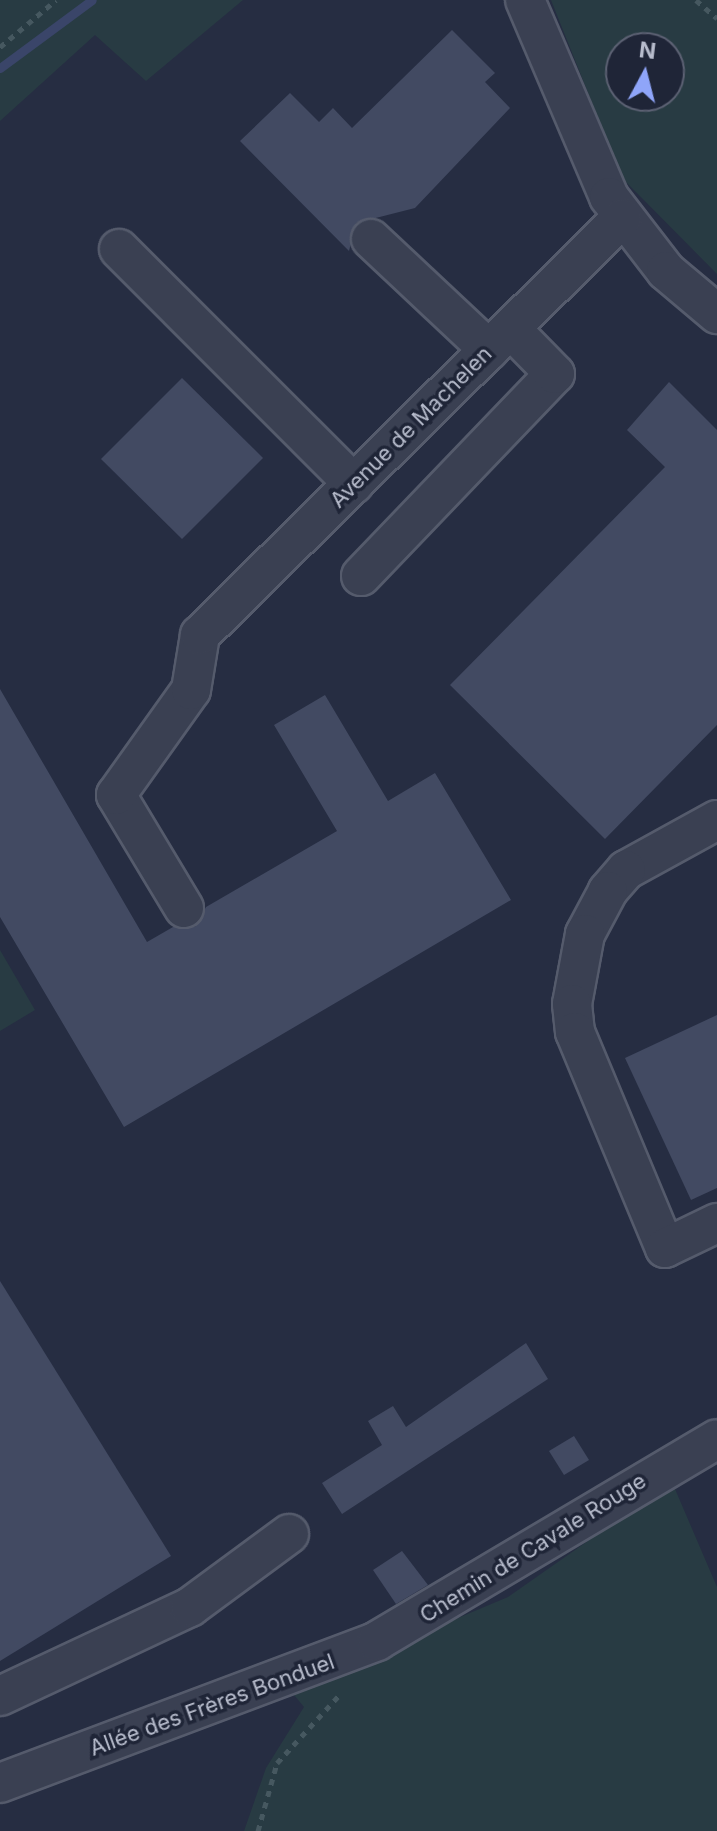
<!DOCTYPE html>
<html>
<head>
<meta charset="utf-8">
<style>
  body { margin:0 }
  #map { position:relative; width:717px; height:1831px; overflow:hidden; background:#262d42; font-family:Inter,sans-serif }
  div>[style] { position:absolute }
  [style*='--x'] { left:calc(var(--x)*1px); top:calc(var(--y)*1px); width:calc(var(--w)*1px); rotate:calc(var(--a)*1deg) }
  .green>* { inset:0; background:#283b43 }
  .stream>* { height:9px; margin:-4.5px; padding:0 4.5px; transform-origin:4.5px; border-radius:4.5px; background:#3a4569 }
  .building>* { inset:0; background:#424a62 }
  .path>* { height:5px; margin-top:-2.5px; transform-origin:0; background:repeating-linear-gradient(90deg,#465860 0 6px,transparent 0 12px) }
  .roads { filter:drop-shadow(2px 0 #555b6c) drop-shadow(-2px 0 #555b6c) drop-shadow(0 2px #555b6c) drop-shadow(0 -2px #555b6c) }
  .minor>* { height:38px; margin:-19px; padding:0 19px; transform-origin:19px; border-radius:19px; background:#3a4052 }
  span { translate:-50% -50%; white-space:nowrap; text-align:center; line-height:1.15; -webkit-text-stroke:7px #1f2537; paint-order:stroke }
  .street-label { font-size:22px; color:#b7bccc }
  .north { position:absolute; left:605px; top:32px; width:80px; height:80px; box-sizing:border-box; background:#1f2537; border:2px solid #5c6173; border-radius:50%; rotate:7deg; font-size:22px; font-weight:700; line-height:32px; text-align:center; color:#b7bccc }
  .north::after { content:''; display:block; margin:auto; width:28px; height:36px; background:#8fa5f9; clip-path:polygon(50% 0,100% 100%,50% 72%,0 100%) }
</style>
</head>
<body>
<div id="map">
  <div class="green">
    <div style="clip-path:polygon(0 0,243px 0,146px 81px,95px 35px,0 121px)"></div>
    <div style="clip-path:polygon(evenodd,551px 0,717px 0,717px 274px,622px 178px,551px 0,621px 48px,669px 48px,669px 96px,621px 96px,621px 48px)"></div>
    <div style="clip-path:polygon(0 950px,35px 1010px,0 1031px)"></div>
    <div style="clip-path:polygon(672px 1482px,717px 1587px,717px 1831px,244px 1831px,266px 1768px,304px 1707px,289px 1689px,508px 1597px)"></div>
  </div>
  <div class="stream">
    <div style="--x:0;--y:68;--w:114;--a:-36.5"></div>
  </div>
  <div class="building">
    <div style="clip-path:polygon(452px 30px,495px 73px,485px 82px,510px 108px,415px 208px,356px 223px,349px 251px,240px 141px,290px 93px,319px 122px,333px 108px,352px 128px)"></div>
    <div style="clip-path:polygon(182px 378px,263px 458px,182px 539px,101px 459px)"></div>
    <div style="clip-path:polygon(669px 382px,717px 430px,717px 725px,605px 839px,450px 685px,665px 467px,627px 430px)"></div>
    <div style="clip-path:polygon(0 689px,147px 942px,173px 927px,195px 927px,206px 907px,337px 831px,274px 725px,325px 695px,388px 801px,435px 773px,511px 900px,124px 1127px,0 917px)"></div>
    <div style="clip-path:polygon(717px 1015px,717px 1188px,691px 1200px,625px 1058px)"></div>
    <div style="clip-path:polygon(0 1281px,171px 1556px,0 1661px)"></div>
    <div style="clip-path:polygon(526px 1343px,548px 1379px,342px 1514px,322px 1483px,382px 1445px,368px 1421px,393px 1406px,406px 1427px)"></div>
    <div style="clip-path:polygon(574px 1436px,589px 1460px,564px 1475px,549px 1451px)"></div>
    <div style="clip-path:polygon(402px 1551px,428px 1585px,396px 1604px,373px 1570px)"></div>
  </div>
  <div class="path">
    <div style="--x:696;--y:0;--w:28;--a:41"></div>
    <div style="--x:0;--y:47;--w:73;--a:-40"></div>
    <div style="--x:258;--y:1831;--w:71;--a:-74.4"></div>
    <div style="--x:277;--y:1763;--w:96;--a:-47.5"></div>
  </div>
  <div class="roads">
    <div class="minor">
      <div style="--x:525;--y:0;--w:214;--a:66.9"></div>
      <div style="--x:609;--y:197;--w:93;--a:52.4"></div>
      <div style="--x:666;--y:271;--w:67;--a:40.1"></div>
      <div style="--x:371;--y:239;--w:162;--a:43.2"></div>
      <div style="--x:119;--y:249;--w:332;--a:45"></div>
      <div style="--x:361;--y:576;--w:280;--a:-46.2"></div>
      <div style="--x:555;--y:374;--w:63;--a:-134.4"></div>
      <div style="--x:717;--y:820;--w:104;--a:151.2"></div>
      <div style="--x:626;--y:870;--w:28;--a:131"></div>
      <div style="--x:608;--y:891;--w:49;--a:118.1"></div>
      <div style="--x:585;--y:934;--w:71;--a:100.5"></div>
      <div style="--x:572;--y:1004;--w:28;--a:84"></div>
      <div style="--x:575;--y:1032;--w:234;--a:67.4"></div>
      <div style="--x:665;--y:1248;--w:58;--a:-25.7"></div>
      <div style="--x:184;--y:908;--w:132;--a:-121"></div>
      <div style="--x:116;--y:795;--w:129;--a:-54.5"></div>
      <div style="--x:191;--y:690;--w:56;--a:-80.7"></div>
      <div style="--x:200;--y:635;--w:593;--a:-44.66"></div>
      <div style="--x:0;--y:1696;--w:210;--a:-25.1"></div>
      <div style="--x:190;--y:1607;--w:123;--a:-36.4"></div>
      <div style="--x:0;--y:1783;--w:403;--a:-20.6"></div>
      <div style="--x:377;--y:1641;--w:395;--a:-30.7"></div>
    </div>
  </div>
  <div class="street-label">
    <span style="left:411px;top:427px;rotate:-45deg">Avenue de Machelen</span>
    <span style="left:533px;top:1548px;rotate:-32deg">Chemin de Cavale Rouge</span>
    <span style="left:212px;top:1705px;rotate:-20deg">Allée des Frères Bonduel</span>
  </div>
  <div class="north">N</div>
</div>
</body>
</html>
